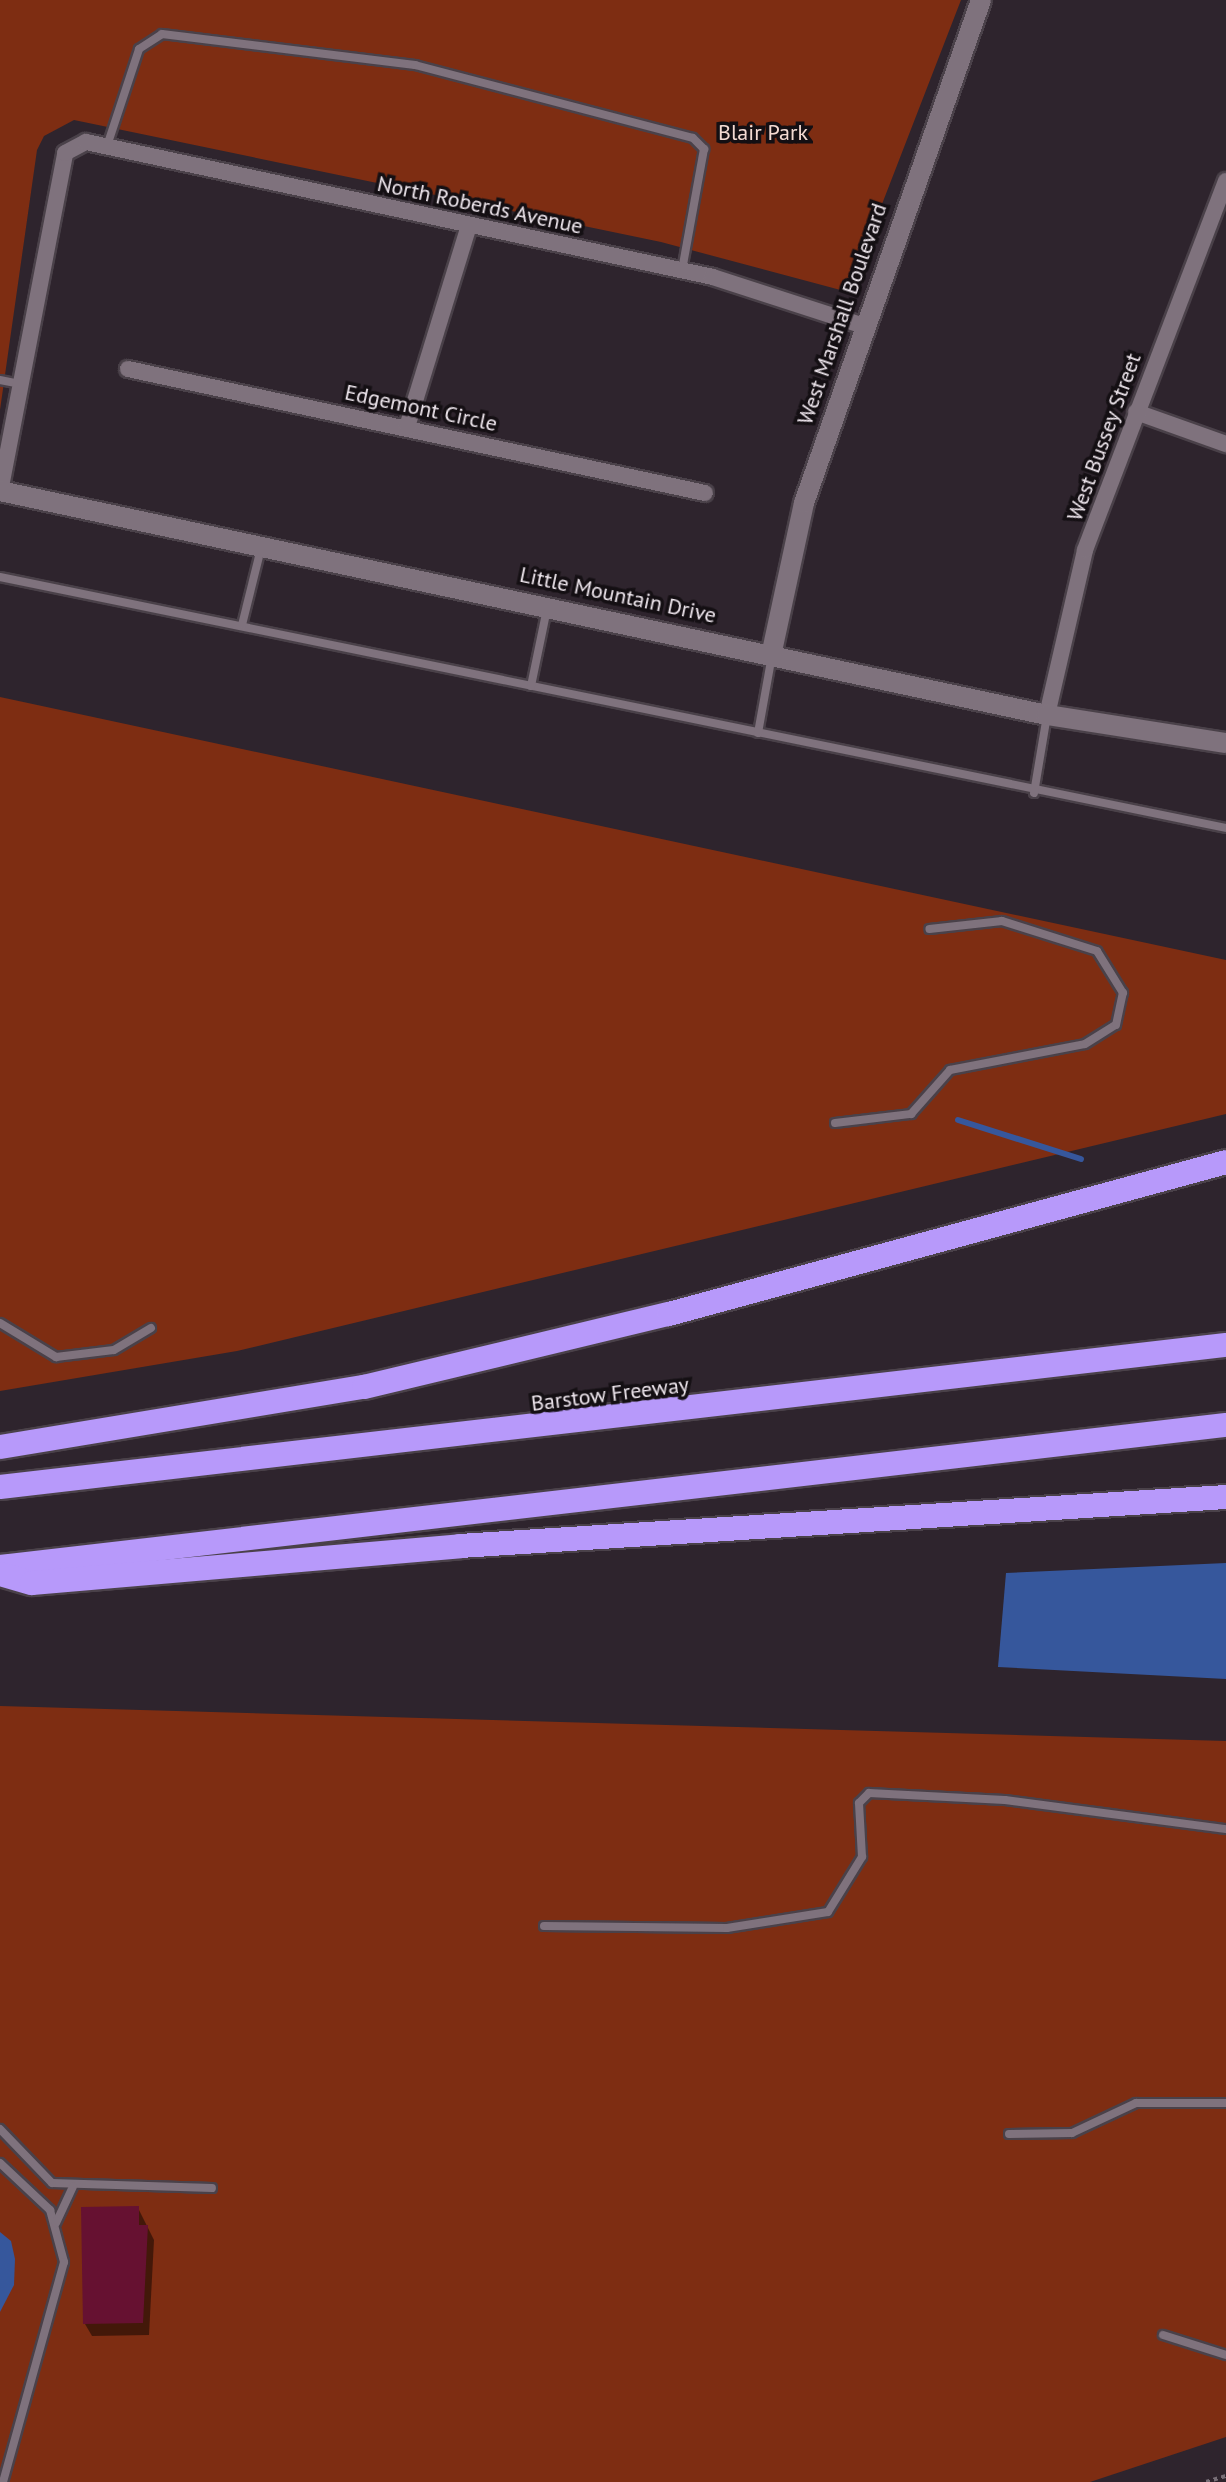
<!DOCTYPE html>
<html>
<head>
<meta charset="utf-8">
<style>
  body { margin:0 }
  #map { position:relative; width:1226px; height:2482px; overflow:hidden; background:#2e242d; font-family:"PT Sans",sans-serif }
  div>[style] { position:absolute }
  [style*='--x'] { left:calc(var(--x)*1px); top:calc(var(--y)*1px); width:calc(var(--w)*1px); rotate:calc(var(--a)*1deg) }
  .green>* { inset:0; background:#7e2d12 }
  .water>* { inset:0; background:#36579c }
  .shadow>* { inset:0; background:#0007 }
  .stream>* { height:6px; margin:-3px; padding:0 3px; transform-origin:3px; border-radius:3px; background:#36579c }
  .building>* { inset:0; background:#661131 }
  .path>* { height:4px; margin-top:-2px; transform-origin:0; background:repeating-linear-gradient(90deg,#776e76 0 4px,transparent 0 8px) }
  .roads { filter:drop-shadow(2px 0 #4a4149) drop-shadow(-2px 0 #4a4149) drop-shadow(0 2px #4a4149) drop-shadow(0 -2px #4a4149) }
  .service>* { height:8px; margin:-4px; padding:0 4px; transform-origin:4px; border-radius:4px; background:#7f727d }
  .minor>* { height:16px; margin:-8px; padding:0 8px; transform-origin:8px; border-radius:8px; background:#7f727d }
  .tertiary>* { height:20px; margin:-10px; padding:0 10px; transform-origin:10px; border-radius:10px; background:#7f727d }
  .secondary>* { height:20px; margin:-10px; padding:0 10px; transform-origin:10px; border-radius:10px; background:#7f727d }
  .motorway>* { height:24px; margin:-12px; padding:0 12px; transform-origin:12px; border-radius:12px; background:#b799fa }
  span { translate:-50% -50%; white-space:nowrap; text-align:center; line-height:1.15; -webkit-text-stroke:7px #140f13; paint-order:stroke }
  .park-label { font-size:22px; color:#f3dad2 }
  .street-label { font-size:22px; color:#eee6ed }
</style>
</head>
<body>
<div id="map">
  <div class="green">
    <div style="clip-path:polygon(0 0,961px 0,848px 292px,661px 242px,74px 120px,44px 136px,37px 150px,0 410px)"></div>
    <div style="clip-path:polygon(0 697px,1226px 960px,1226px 1114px,237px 1351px,0 1391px)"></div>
    <div style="clip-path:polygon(0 1706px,1226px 1741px,1226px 2437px,1090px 2482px,0 2482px)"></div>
  </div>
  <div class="water">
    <div style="clip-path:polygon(1226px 1563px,1226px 1679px,998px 1667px,1006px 1573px)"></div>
    <div style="clip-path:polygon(0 2232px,11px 2241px,15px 2259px,14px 2285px,0 2312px)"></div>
  </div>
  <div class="shadow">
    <div style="clip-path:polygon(138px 2208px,154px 2240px,149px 2335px,92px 2336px,85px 2324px)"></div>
  </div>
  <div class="stream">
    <div style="--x:958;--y:1120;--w:129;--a:17.6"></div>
  </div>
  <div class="building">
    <div style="clip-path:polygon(139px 2206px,139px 2225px,148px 2225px,143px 2323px,83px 2324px,81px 2207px)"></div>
  </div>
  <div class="path">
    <div style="--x:1206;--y:2482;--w:21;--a:-17"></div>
  </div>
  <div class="roads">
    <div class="service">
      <div style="--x:107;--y:146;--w:102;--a:-71.7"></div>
      <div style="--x:139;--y:49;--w:27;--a:-33"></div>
      <div style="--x:162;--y:34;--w:255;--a:7"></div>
      <div style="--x:415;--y:65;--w:287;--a:14.7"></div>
      <div style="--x:693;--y:138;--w:16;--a:45"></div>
      <div style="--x:704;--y:149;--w:123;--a:100.3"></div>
      <div style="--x:0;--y:380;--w:20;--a:11"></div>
      <div style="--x:0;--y:577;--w:1251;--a:11.57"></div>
      <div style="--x:242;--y:625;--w:79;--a:-76.1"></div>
      <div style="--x:531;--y:686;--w:79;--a:-78.3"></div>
      <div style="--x:758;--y:733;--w:79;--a:-79.8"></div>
      <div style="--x:1034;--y:793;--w:79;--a:-80.5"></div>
      <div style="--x:835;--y:1123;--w:77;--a:-6.8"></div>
      <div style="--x:911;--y:1114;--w:59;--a:-48.4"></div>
      <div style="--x:950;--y:1070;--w:137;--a:-10.9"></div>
      <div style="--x:1085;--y:1044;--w:36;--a:-32"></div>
      <div style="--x:1116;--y:1025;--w:33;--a:-78"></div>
      <div style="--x:1123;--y:993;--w:49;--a:-121.8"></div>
      <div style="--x:1097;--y:951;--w:100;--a:-162.5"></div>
      <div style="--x:1002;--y:921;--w:73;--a:173.7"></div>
      <div style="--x:0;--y:1323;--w:66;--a:31.3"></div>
      <div style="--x:56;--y:1357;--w:58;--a:-6.9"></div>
      <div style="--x:114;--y:1350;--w:43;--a:-30.7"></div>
      <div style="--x:544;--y:1926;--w:183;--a:0.6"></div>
      <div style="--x:727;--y:1928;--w:102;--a:-9"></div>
      <div style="--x:828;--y:1912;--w:65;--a:-58.3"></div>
      <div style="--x:862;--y:1857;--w:54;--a:-93.2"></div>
      <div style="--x:859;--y:1803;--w:14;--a:-45"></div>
      <div style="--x:869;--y:1793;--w:136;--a:2.9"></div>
      <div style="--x:1005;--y:1800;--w:223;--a:7.5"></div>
      <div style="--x:0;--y:2129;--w:75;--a:46.1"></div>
      <div style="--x:52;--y:2183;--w:160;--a:1.8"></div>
      <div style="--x:1009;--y:2134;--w:63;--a:-0.9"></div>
      <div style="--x:1072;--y:2133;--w:71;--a:-25.1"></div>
      <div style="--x:1136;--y:2103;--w:90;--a:0"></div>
      <div style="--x:0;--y:2163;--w:69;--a:43.2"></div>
      <div style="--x:50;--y:2210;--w:54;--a:74.9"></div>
      <div style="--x:64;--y:2262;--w:228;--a:105.5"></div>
      <div style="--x:56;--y:2223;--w:40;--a:-65"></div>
      <div style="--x:1163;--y:2335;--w:66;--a:17.6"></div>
    </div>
    <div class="minor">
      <div style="--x:128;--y:369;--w:590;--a:12.13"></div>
      <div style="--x:1136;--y:412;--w:96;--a:19.6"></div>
      <div style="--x:407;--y:427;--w:211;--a:-72.9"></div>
      <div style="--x:0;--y:492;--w:345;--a:-79.1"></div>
      <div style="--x:65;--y:153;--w:24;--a:-28"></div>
      <div style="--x:86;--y:142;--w:641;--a:12.15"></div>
      <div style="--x:713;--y:277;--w:156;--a:18"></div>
      <div style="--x:1047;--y:715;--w:169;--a:-77"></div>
      <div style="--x:1085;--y:550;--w:395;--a:-69.1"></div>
    </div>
    <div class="tertiary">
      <div style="--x:772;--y:651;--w:151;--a:-77.8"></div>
      <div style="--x:804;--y:503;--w:533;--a:-70.61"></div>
    </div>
    <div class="secondary">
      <div style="--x:0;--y:491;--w:1071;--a:12.08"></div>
      <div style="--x:1047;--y:715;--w:181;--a:8.9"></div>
    </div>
    <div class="motorway">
      <div style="--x:0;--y:1447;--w:369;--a:-9.4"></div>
      <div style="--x:364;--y:1387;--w:314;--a:-13.5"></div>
      <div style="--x:669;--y:1314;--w:577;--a:-15.26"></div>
      <div style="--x:0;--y:1487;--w:1234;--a:-6.61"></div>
      <div style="--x:0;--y:1567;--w:1234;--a:-6.61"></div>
      <div style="--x:0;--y:1574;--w:33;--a:16"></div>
      <div style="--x:32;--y:1583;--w:430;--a:-4.9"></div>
      <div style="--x:460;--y:1546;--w:768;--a:-3.66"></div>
    </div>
  </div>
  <div class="park-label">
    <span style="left:763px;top:133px">Blair Park</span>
  </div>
  <div class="street-label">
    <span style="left:480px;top:205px;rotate:12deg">North Roberds Avenue</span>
    <span style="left:842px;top:314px;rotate:-71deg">West Marshall Boulevard</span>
    <span style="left:421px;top:408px;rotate:12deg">Edgemont Circle</span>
    <span style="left:1104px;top:437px;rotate:-70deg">West Bussey Street</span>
    <span style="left:618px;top:595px;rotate:12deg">Little Mountain Drive</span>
    <span style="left:610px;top:1394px;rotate:-7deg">Barstow Freeway</span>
  </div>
</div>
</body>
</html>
